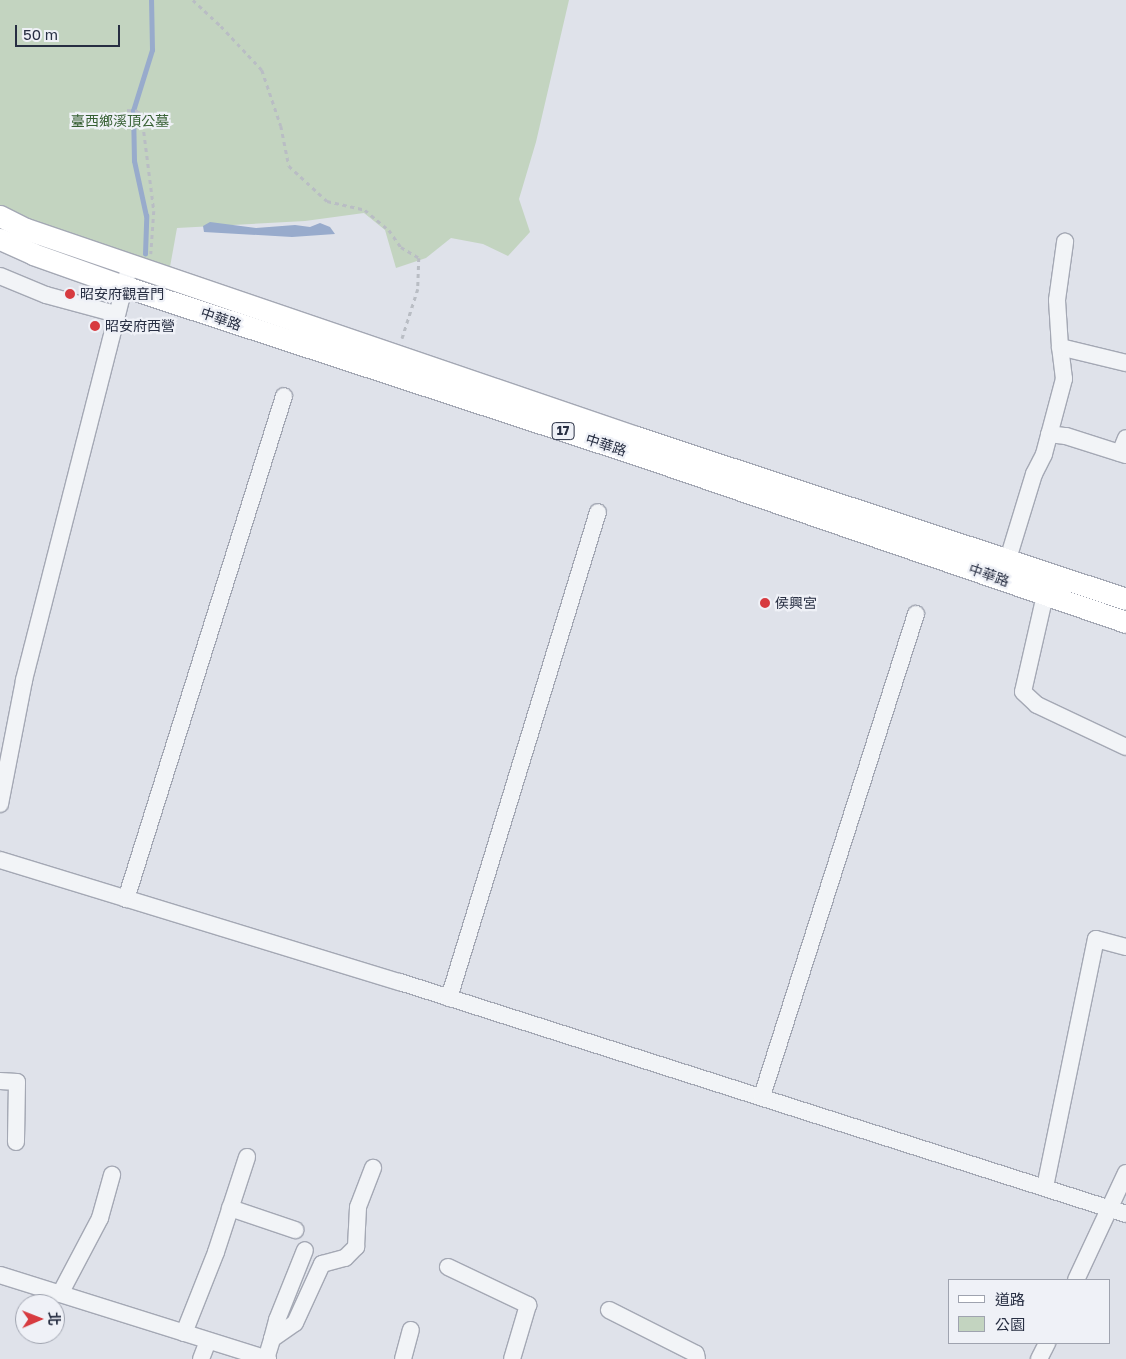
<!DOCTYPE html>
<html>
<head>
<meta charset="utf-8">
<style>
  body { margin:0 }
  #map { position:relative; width:1126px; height:1359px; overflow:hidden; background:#dfe2ea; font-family:"Golos Text","Noto Sans TC",sans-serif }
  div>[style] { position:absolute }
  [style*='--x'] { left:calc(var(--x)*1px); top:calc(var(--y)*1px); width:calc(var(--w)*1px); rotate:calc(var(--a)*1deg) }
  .green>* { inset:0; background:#c3d4c0 }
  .water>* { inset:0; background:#98abcc }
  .stream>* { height:4.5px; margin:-2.25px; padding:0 2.25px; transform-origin:2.25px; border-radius:2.25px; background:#98abcc }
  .path>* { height:2.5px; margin-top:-1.25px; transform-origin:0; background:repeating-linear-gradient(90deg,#b9bdc4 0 4px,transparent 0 8px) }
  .roads { filter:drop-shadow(1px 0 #a4a8b4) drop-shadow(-1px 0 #a4a8b4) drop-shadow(0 1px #a4a8b4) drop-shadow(0 -1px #a4a8b4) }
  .minor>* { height:16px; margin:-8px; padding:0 8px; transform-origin:8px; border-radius:8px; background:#f2f4f7 }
  .major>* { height:21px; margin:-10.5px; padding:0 10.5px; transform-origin:10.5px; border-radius:10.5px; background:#fff }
  .dots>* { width:14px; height:14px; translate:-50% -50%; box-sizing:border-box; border:2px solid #eff1f7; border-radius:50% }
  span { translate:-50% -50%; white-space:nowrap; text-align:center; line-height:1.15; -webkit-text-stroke:4.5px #eff1f7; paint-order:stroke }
  .shield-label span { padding:1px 4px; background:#eff1f7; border:1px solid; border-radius:4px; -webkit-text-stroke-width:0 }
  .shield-label { font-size:12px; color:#272e42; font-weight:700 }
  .park-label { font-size:14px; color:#365f33 }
  .poi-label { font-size:14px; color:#272e42 }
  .left { translate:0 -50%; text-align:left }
  .street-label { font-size:14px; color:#272e42 }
  .legend { position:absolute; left:948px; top:1279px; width:162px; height:65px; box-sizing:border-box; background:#eff1f7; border:1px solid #9fa3af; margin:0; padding:6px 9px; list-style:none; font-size:15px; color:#272e42 }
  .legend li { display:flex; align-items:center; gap:10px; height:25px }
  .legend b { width:25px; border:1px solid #9fa3af }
  .north { position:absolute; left:15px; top:1294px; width:50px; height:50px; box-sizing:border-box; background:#eff1f7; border:1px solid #9fa3af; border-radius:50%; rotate:89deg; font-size:14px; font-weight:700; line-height:20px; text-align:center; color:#272e42 }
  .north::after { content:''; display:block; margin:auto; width:18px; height:22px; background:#d73b40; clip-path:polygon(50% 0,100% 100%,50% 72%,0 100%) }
  .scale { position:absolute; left:15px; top:25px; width:105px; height:22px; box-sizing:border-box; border:2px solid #272e42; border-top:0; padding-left:6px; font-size:15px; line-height:18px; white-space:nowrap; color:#272e42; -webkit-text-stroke:4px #eff1f7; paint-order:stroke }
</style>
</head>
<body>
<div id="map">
  <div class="green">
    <div style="clip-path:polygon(0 0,569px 0,536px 142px,519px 199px,530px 232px,508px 256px,483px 244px,451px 238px,426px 258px,396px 268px,385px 230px,364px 213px,305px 221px,177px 228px,170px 267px,24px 218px,0 206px)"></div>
  </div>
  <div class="water">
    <div style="clip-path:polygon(210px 222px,256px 228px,295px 225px,310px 227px,320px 223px,330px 227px,335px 234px,292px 237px,204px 232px,203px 226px)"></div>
  </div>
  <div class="stream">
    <div style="--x:145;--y:254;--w:38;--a:-88"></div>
    <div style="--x:146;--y:216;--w:56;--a:-102.3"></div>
    <div style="--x:134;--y:161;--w:50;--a:-91.1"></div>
    <div style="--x:133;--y:111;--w:64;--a:-72.7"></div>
    <div style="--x:152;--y:50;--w:50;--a:-91.1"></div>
  </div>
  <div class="path">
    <div style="--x:193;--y:0;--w:38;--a:43"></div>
    <div style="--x:221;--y:26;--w:60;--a:47"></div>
    <div style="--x:262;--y:70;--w:59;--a:71.3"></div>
    <div style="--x:281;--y:126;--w:41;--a:78.7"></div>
    <div style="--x:289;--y:166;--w:52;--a:42.6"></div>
    <div style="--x:327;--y:201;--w:39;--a:13"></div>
    <div style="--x:365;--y:210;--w:31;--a:40"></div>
    <div style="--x:389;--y:230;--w:21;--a:55"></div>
    <div style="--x:401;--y:247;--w:21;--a:31"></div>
    <div style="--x:419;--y:258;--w:31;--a:92"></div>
    <div style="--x:418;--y:289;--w:52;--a:107.7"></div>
    <div style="--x:127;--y:110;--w:11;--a:5"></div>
    <div style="--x:138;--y:111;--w:6;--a:51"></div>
    <div style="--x:142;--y:116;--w:96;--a:82.8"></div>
    <div style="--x:154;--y:211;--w:43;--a:94"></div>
  </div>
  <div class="roads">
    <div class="minor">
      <div style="--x:0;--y:276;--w:50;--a:22.4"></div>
      <div style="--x:46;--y:295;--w:73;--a:15.2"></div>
      <div style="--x:1060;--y:347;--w:47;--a:-93.7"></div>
      <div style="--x:1057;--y:300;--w:59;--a:-82.1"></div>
      <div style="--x:1049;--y:434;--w:17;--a:7"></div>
      <div style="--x:1066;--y:436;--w:63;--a:17.6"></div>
      <div style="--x:1120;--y:453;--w:16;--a:-68"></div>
      <div style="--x:1008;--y:559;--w:89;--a:-73"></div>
      <div style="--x:1034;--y:474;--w:22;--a:-63"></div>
      <div style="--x:1044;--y:454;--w:78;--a:-75.1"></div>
      <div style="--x:1064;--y:379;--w:32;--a:-97"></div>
      <div style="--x:1060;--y:347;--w:68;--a:13.6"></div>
      <div style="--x:1045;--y:595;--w:99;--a:102.8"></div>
      <div style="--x:1023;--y:692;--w:19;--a:43"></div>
      <div style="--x:1037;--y:705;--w:98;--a:25.3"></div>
      <div style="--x:0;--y:804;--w:126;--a:-79"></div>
      <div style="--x:24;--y:680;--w:430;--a:-75.7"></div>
      <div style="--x:0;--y:860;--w:418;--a:17"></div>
      <div style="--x:400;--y:982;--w:762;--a:17.72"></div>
      <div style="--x:126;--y:899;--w:527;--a:-72.56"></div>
      <div style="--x:449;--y:998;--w:508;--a:-72.96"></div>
      <div style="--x:0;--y:1081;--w:17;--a:3"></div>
      <div style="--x:17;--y:1082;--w:60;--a:91"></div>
      <div style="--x:762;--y:1096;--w:506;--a:-72.28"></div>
      <div style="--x:1045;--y:1187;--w:253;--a:-78.4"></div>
      <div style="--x:1096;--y:939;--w:31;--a:15"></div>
      <div style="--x:230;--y:1208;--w:69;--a:18.7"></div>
      <div style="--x:448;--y:1267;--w:89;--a:25.4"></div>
      <div style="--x:528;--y:1305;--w:56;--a:106.5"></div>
      <div style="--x:0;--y:1275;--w:281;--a:17.4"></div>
      <div style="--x:1076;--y:1280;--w:118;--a:-65"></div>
      <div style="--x:60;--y:1294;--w:86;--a:-62.2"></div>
      <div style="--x:100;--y:1218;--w:45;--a:-74.4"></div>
      <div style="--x:609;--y:1310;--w:97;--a:26.8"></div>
      <div style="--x:696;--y:1354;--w:5;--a:79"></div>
      <div style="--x:184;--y:1333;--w:87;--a:-68.4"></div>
      <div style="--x:216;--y:1252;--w:100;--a:-71.9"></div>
      <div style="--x:272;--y:1339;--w:20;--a:-75"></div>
      <div style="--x:277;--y:1320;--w:75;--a:-68.2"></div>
      <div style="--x:201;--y:1359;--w:19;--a:-69"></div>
      <div style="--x:266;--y:1359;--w:21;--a:-73"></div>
      <div style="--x:272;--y:1339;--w:28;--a:-35"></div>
      <div style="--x:295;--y:1323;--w:65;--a:-65.4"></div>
      <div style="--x:322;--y:1264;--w:24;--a:-15"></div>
      <div style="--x:345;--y:1258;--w:16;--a:-45"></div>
      <div style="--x:356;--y:1247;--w:40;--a:-87.1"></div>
      <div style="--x:358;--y:1207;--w:42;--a:-69"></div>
      <div style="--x:403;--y:1359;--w:30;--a:-75"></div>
      <div style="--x:1039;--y:1359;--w:18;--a:-63"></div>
    </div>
    <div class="major">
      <div style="--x:0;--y:216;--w:29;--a:27"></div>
      <div style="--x:26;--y:229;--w:644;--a:18.83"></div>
      <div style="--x:636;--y:437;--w:516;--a:18.29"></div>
      <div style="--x:0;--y:239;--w:36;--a:24"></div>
      <div style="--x:33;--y:254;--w:96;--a:19.6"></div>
      <div style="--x:123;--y:286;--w:546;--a:18.14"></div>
      <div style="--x:642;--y:456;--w:512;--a:18.93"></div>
    </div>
  </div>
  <div class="dots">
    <div style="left:70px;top:294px;background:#d73b40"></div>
    <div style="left:95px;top:326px;background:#d73b40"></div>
    <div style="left:765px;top:603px;background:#d73b40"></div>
  </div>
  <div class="shield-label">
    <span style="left:563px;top:431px">17</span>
  </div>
  <div class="park-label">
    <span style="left:120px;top:121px">臺西鄉溪頂公墓</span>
  </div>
  <div class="poi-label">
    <span class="left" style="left:80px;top:294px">昭安府觀音門</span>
    <span class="left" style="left:105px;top:326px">昭安府西營</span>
    <span class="left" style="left:775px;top:603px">侯興宮</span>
  </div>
  <div class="street-label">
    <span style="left:221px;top:319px;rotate:19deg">中華路</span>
    <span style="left:606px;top:445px;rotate:18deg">中華路</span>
    <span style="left:989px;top:575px;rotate:19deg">中華路</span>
  </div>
  <ul class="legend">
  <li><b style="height:6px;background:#fff"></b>道路</li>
  <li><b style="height:14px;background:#c3d4c0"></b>公園</li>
  </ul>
  <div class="north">北</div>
  <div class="scale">50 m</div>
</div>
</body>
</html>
